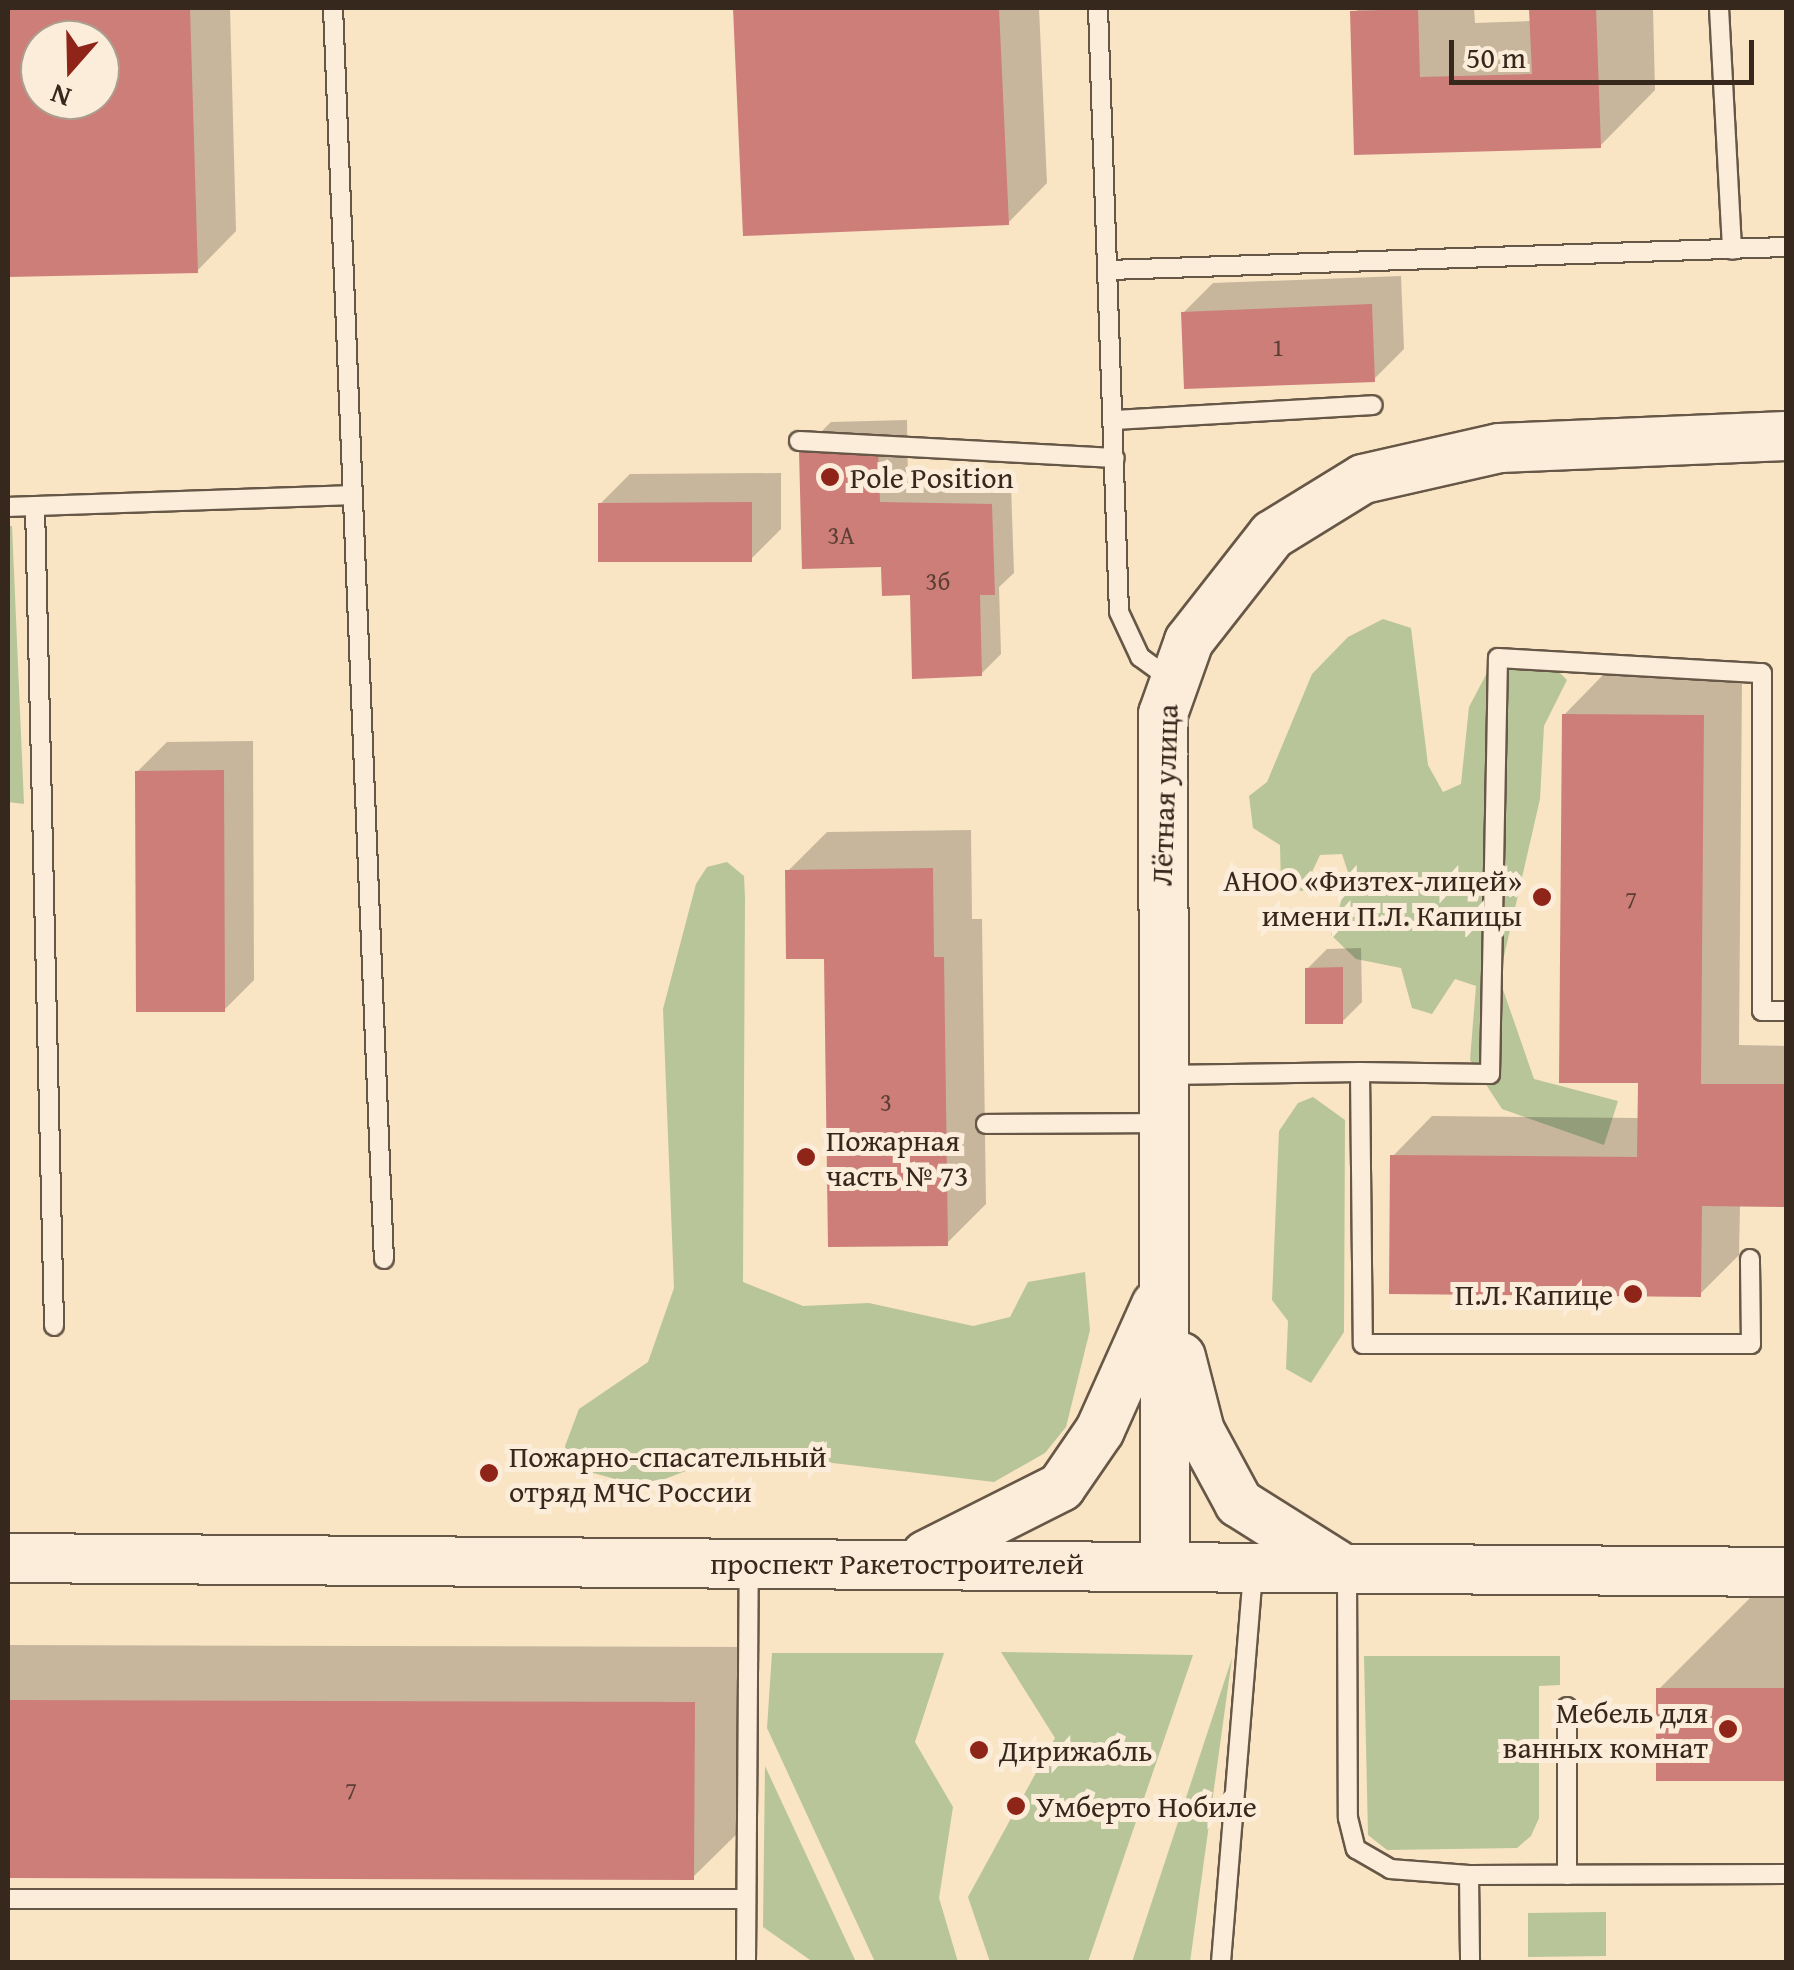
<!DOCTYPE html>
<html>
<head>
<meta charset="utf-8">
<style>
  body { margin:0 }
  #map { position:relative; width:1794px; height:1970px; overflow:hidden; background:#f9e4c4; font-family:"Gentium Book Plus",serif }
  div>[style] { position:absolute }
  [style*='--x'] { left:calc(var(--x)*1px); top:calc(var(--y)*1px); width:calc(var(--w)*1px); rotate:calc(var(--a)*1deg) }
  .green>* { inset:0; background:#b8c599 }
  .shadow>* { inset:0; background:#0003 }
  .building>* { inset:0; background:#cd7e79 }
  .roads { filter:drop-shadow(2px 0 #675747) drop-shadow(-2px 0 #675747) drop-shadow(0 2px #675747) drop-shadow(0 -2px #675747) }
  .lane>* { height:18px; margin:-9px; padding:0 9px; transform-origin:9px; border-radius:9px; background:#fbedd9 }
  .secondary>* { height:48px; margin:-24px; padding:0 24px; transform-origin:24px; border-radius:24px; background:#fbedd9 }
  .dots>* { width:28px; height:28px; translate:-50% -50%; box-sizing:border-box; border:5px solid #fbedd9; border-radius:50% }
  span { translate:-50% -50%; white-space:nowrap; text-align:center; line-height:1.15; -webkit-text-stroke:10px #fbedd9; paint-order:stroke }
  .number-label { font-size:25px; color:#5c3e34 }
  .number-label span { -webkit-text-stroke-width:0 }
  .poi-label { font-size:30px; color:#36281d }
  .left { translate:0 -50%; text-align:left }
  .right { translate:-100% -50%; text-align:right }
  .street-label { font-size:30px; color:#36281d }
  .frame { position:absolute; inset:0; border:10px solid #36281d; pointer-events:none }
  .north { position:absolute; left:20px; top:20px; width:100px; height:100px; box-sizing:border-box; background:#fbedd9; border:2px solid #ac9e8e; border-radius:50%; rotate:200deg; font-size:28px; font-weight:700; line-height:40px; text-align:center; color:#36281d }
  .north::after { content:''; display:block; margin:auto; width:35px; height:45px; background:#8f2418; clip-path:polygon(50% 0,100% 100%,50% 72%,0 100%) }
  .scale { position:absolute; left:1449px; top:40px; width:305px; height:45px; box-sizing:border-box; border:5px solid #36281d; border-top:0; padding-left:12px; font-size:30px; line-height:35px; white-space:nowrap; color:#36281d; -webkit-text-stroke:8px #fbedd9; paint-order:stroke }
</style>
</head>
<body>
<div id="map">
  <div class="green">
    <div style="clip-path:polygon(8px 526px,12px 526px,24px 804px,8px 802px)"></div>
    <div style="clip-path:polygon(1383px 619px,1411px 628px,1428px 765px,1443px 792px,1461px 784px,1469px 707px,1489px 669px,1553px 666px,1567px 680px,1544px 726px,1540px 799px,1499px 978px,1534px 1079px,1618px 1101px,1604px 1145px,1502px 1109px,1470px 1060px,1476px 986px,1455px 979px,1432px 1014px,1412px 1008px,1401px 968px,1356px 959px,1331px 935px,1349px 875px,1342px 854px,1320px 855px,1303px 891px,1281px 888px,1280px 845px,1253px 828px,1249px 796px,1267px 782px,1312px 674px,1348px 637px)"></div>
    <div style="clip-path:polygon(727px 862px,744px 876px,745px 898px,743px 1282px,803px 1306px,869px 1303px,973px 1326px,1010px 1317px,1028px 1282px,1085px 1272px,1090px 1330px,1066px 1427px,1045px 1453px,994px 1482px,773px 1456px,704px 1464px,644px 1487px,568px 1466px,565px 1446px,579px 1409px,648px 1362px,674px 1288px,663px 1009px,696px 884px,707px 867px)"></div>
    <div style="clip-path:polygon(1313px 1097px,1345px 1120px,1344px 1332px,1311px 1383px,1286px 1369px,1288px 1321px,1272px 1300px,1279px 1131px,1298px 1103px)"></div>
    <div style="clip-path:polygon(1001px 1652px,1193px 1655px,1088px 1962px,990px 1962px,968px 1897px,1055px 1738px)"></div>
    <div style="clip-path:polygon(772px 1653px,944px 1653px,915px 1742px,953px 1807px,939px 1898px,958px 1962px,875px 1962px,767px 1728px)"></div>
    <div style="clip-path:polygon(1364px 1656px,1560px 1656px,1560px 1685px,1539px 1686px,1539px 1818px,1531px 1836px,1517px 1848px,1387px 1850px,1368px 1835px)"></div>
    <div style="clip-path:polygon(1232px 1658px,1190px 1962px,1132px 1962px)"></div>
    <div style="clip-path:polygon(765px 1766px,856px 1962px,813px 1962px,763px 1927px)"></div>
    <div style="clip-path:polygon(1606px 1912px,1606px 1956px,1528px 1957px,1528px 1913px)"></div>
  </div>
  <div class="shadow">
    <div style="clip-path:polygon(evenodd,8px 8px,230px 8px,236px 231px,197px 271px,8px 275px,8px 8px,40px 40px,100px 40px,100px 100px,40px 100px,40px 40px)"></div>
    <div style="clip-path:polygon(735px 8px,1039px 8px,1047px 183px,1008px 223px,745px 234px)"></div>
    <div style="clip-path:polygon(1357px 8px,1474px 8px,1475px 23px,1532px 21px,1535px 8px,1653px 8px,1655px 90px,1600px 146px,1357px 153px)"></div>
    <div style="clip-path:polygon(1401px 276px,1404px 349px,1374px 379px,1183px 313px,1213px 283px)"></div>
    <div style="clip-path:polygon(907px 420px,908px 483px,1011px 486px,1014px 573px,999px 587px,1001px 654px,981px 674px,801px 452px,831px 422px)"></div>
    <div style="clip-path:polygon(781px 473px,781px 529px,751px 559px,600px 504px,630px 474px)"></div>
    <div style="clip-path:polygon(1603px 675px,1742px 677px,1739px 1045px,1786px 1046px,1786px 1205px,1740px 1204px,1739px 1255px,1700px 1294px,1393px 1156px,1432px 1116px,1640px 1118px,1640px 1081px,1564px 715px)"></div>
    <div style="clip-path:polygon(253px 741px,254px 980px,224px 1010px,137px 772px,167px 742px)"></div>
    <div style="clip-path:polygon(971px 830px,972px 919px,982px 919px,986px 1204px,947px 1243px,788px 871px,827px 832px)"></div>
    <div style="clip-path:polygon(1361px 948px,1362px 1002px,1342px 1022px,1307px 969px,1327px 949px)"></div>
    <div style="clip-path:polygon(1754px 1594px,1786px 1594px,1786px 1779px,1659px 1779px,1659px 1689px)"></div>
    <div style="clip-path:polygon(8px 1645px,749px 1647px,749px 1822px,693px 1877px,8px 1876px)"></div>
  </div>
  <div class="building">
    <div style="clip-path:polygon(evenodd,8px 8px,190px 8px,198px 273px,8px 277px,8px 8px,40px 40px,100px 40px,100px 100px,40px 100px,40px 40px)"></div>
    <div style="clip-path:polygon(733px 8px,999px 8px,1009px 225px,743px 236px)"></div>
    <div style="clip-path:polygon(1596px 8px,1601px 148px,1354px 155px,1350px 11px,1418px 9px,1420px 77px,1532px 74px,1529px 9px)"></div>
    <div style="clip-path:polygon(1372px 304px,1375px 382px,1184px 389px,1181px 312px)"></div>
    <div style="clip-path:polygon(878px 449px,880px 502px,992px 504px,995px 595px,980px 595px,982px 676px,912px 679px,910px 595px,882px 596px,881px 567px,802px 569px,799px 451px)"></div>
    <div style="clip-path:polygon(752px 502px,752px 562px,598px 562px,598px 503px)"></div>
    <div style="clip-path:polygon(1562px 714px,1704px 715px,1701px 1084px,1786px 1084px,1786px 1207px,1702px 1206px,1701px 1297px,1389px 1294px,1390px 1155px,1637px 1157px,1638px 1083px,1559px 1083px)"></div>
    <div style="clip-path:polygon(224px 770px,225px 1012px,136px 1012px,135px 771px)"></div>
    <div style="clip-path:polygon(933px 868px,934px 957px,944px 957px,948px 1246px,828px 1247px,824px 959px,786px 959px,785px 870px)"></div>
    <div style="clip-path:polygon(1343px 967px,1343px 1024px,1305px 1024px,1305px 968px)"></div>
    <div style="clip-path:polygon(1656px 1688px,1786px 1688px,1786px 1781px,1656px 1781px)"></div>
    <div style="clip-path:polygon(8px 1700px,695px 1702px,694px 1880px,8px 1878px)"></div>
  </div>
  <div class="roads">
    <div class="lane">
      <div style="--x:333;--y:8;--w:1252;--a:87.67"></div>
      <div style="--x:1098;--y:8;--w:604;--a:88.01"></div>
      <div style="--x:1119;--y:612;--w:50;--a:65"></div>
      <div style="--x:1140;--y:657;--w:37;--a:36"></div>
      <div style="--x:1719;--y:8;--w:242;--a:86.9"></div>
      <div style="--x:1109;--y:270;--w:677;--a:-1.95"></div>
      <div style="--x:1115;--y:420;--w:258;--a:-3.3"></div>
      <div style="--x:799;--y:441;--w:316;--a:3.1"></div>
      <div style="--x:35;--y:506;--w:820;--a:88.67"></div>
      <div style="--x:8;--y:507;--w:345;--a:-2"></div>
      <div style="--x:1360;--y:1072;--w:130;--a:0.9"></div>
      <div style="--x:1490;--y:1074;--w:416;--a:-88.9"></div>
      <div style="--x:1498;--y:658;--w:264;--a:3.3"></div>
      <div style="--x:1762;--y:673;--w:338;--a:90"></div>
      <div style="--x:1762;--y:1011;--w:24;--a:0"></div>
      <div style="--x:1165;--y:1075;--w:195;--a:-0.9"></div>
      <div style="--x:1360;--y:1072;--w:272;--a:89.4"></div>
      <div style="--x:1363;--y:1344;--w:388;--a:0"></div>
      <div style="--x:1751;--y:1344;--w:85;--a:-90.7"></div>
      <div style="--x:986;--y:1124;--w:176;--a:-0.3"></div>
      <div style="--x:1347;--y:1572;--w:246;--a:89.8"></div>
      <div style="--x:1348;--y:1818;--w:32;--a:76"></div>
      <div style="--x:1356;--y:1849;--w:39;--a:30"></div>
      <div style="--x:1390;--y:1869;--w:79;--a:4.3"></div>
      <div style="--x:1469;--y:1875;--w:317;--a:-0.2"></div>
      <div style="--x:1567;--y:1707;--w:168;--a:90"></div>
      <div style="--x:1469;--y:1875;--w:87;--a:89.3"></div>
      <div style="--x:8;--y:1899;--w:738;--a:0"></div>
      <div style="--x:746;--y:1962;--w:399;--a:-89.6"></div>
      <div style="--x:1221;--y:1962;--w:393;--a:-85.3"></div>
    </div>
    <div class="secondary">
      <div style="--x:1181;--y:1357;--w:76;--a:75.6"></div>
      <div style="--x:1200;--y:1431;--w:82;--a:61.6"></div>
      <div style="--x:1239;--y:1503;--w:115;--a:32.2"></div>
      <div style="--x:926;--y:1555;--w:151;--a:-26.7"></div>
      <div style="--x:1061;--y:1487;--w:69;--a:-55.6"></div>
      <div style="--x:1100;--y:1430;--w:137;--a:-65.9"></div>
      <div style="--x:8;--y:1558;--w:1778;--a:0.45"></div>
      <div style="--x:1165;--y:1565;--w:851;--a:-90.13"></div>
      <div style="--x:1163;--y:714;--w:77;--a:-70.4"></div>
      <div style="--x:1189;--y:641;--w:135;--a:-51.9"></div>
      <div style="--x:1272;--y:535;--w:107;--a:-31.6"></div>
      <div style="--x:1363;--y:479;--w:140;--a:-12.8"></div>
      <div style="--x:1500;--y:448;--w:286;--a:-2.4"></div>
    </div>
  </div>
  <div class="dots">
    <div style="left:830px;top:477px;background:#8f2418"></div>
    <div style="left:1542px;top:897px;background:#8f2418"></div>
    <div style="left:806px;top:1157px;background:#8f2418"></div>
    <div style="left:1633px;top:1294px;background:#8f2418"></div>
    <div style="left:489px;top:1473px;background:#8f2418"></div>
    <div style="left:1728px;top:1729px;background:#8f2418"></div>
    <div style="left:979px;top:1750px;background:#8f2418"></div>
    <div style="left:1016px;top:1806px;background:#8f2418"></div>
  </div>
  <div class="number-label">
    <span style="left:1278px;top:347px">1</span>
    <span style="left:841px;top:535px">3А</span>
    <span style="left:938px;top:581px">3б</span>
    <span style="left:1631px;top:899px">7</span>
    <span style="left:886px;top:1102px">3</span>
    <span style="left:351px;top:1790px">7</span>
  </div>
  <div class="poi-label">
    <span class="left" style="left:850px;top:477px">Pole Position</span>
    <span class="right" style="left:1522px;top:897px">АНОО «Физтех-лицей»<br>имени П.Л. Капицы</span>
    <span class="left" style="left:826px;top:1157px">Пожарная<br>часть № 73</span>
    <span class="right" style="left:1613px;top:1294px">П.Л. Капице</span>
    <span class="left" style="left:509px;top:1473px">Пожарно-спасательный<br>отряд МЧС России</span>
    <span class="right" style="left:1708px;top:1729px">Мебель для<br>ванных комнат</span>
    <span class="left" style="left:999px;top:1750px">Дирижабль</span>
    <span class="left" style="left:1036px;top:1806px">Умберто Нобиле</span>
  </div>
  <div class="street-label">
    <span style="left:1164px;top:795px;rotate:-88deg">Лётная улица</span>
    <span style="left:897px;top:1563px">проспект Ракетостроителей</span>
  </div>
  <div class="frame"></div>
  <div class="north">N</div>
  <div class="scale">50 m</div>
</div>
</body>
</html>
